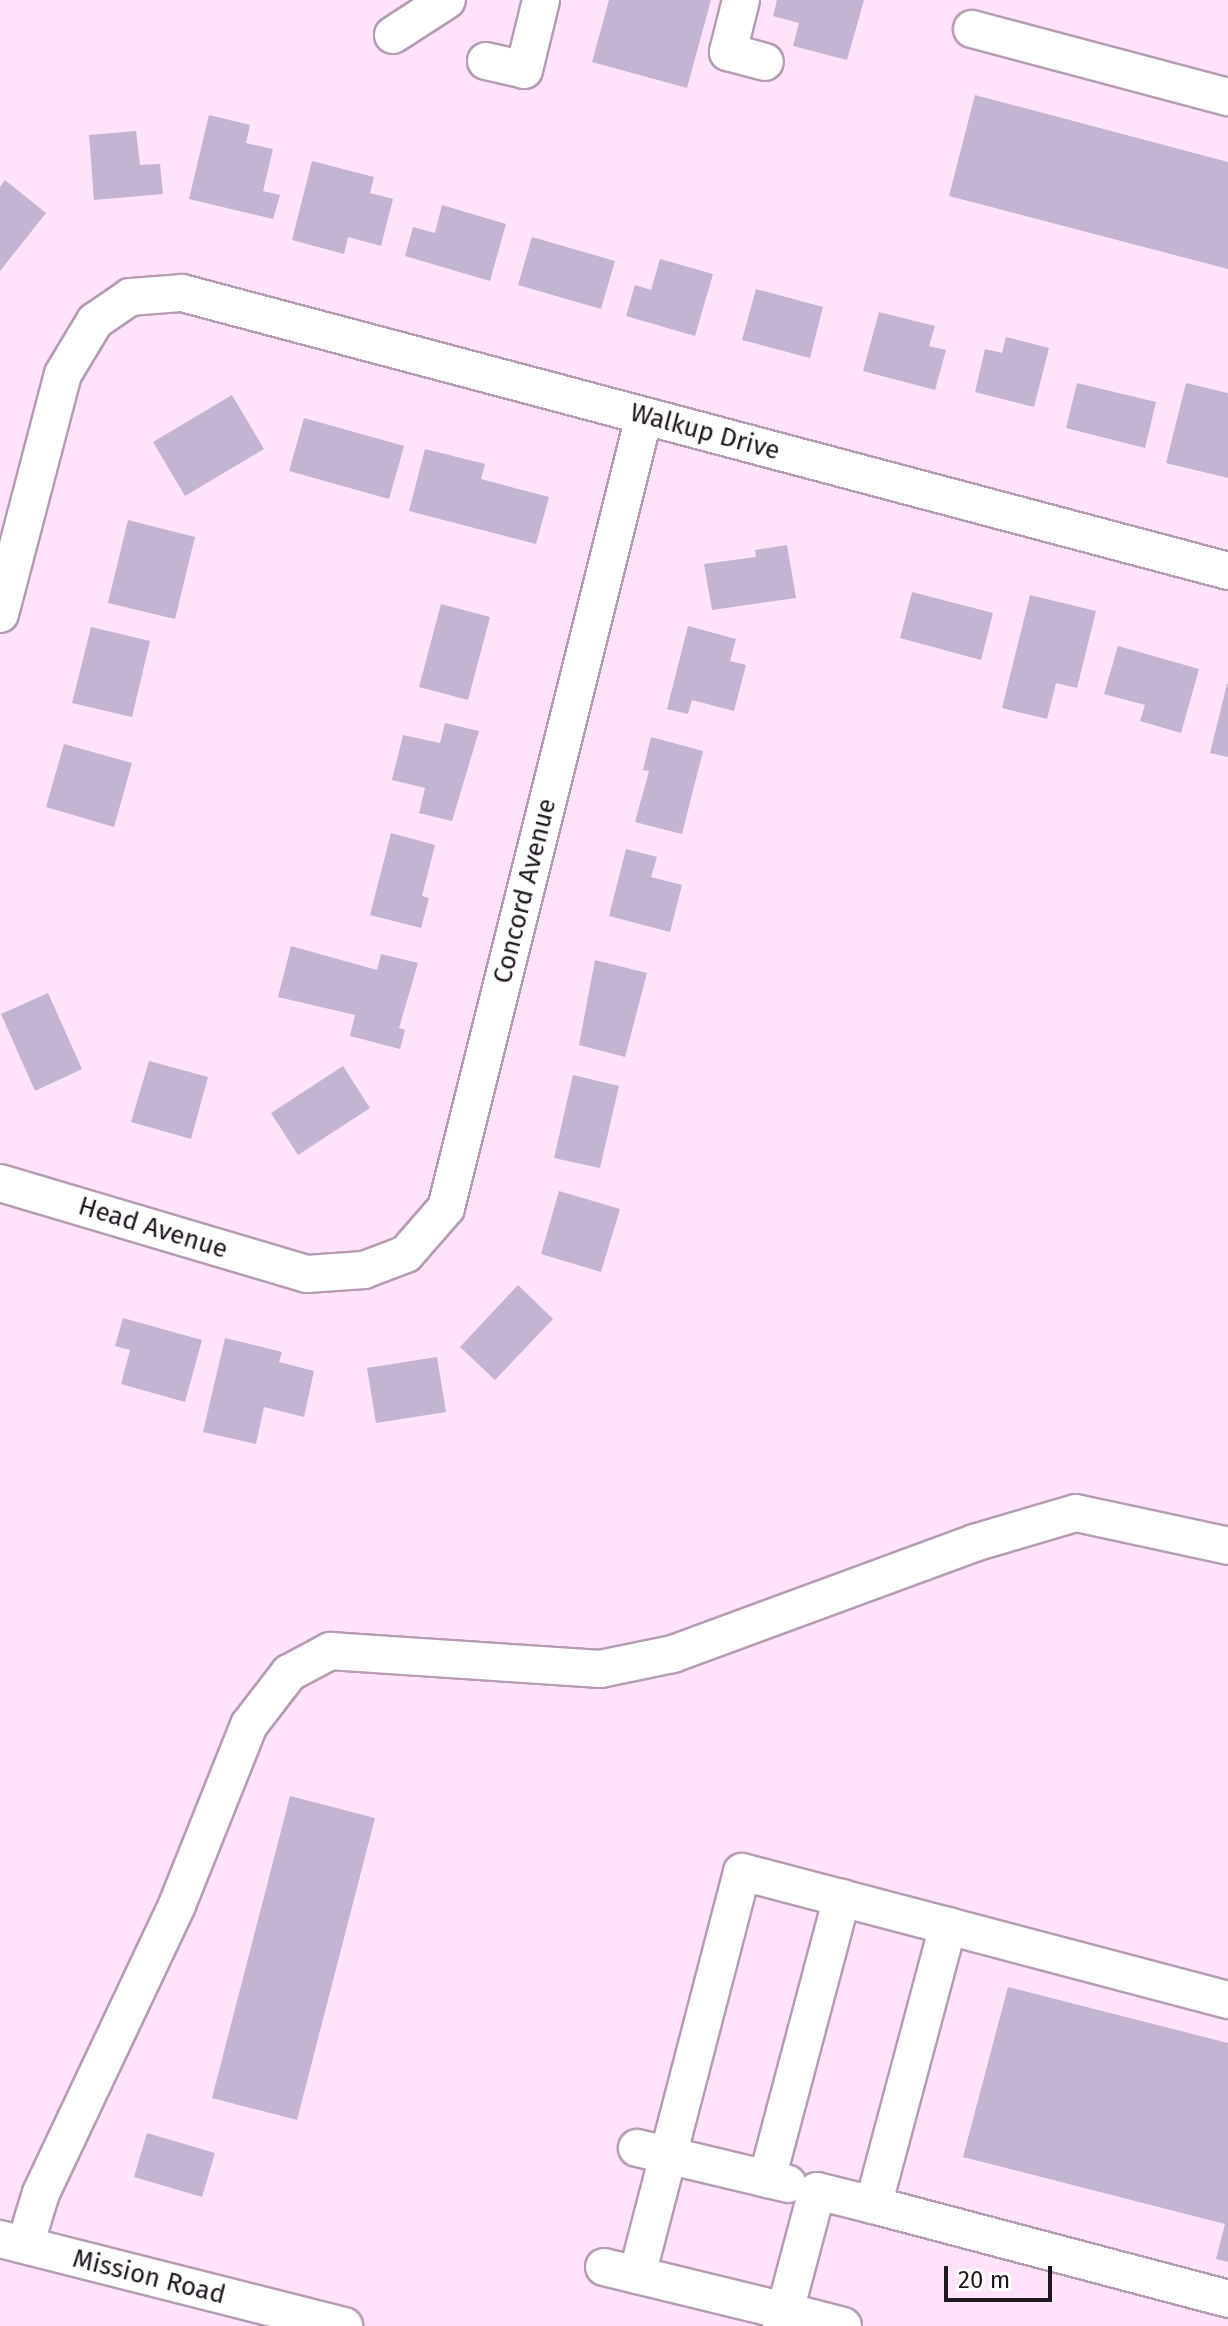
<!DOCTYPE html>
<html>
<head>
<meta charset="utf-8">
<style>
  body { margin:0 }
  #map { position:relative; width:1228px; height:2326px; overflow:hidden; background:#fee3fb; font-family:"Fira Sans",sans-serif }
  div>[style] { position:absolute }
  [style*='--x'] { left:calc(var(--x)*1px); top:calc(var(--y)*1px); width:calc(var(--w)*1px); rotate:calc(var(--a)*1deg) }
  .building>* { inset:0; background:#c3b4d1 }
  .roads { filter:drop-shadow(2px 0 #b59cb2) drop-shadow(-2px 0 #b59cb2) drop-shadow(0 2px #b59cb2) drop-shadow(0 -2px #b59cb2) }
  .minor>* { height:36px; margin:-18px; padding:0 18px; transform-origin:18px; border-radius:18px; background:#fff }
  span { translate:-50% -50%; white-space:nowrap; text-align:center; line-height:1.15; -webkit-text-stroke:6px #fff; paint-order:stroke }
  .street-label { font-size:26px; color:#201720 }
  .scale { position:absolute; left:944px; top:2266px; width:108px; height:36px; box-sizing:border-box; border:4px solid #201720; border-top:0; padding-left:10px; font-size:24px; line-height:28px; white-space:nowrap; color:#201720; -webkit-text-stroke:6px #fff; paint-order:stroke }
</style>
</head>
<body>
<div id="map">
  <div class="building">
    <div style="clip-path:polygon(609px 0,711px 0,687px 88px,592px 62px)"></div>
    <div style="clip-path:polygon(777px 0,864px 0,847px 60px,793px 46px,799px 23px,773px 16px)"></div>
    <div style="clip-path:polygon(975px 95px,1228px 162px,1228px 269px,949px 196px)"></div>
    <div style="clip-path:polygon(209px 115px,250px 125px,246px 143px,273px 149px,263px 191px,280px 195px,273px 219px,189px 199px)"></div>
    <div style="clip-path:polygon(136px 131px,140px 165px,160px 164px,163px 194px,94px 200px,89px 135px)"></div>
    <div style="clip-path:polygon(312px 161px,374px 177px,370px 193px,393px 199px,381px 246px,348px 237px,344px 254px,292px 240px)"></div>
    <div style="clip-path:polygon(5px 180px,46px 213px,0 271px,0 187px)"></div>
    <div style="clip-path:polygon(442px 205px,506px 224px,490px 281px,405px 256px,413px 227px,435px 233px)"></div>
    <div style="clip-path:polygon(532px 237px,615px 261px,601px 309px,518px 285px)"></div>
    <div style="clip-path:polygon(660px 259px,713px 274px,695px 336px,626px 316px,635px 285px,651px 290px)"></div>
    <div style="clip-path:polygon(756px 289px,823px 307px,810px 358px,742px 340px)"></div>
    <div style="clip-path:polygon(879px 312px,935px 326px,929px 346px,946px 350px,935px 390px,863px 371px)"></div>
    <div style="clip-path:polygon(1006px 337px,1049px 348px,1034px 407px,975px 392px,985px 349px,1002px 353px)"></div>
    <div style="clip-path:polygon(1077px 383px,1156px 402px,1145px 448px,1066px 428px)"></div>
    <div style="clip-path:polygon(1186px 383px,1228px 393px,1228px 478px,1166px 463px)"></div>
    <div style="clip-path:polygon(232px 395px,264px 449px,185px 496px,153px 442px)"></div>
    <div style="clip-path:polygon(304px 418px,404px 446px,389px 499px,289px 471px)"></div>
    <div style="clip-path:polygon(425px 449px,485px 464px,481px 479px,549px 497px,536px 544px,409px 511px)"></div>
    <div style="clip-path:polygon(128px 520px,195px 537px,175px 619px,108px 603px)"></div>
    <div style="clip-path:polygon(787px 545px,796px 598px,712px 610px,704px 564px,756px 557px,755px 550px)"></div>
    <div style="clip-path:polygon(912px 592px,993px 613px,981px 660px,900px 638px)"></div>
    <div style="clip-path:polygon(1030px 595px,1096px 611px,1077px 688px,1056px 683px,1047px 719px,1002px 708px)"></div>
    <div style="clip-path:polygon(441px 604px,490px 617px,468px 700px,419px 687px)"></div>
    <div style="clip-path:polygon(688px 626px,736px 639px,730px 661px,746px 665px,734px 711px,692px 700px,688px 714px,667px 709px)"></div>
    <div style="clip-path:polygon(91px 627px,150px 641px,132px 717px,72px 703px)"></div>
    <div style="clip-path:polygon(1118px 646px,1199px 669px,1181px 733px,1140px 721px,1145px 705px,1104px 694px)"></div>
    <div style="clip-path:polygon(1227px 684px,1228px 684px,1228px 757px,1210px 753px)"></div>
    <div style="clip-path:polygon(445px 723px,479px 731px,452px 821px,419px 813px,425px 788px,392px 780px,403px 735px,440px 743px)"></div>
    <div style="clip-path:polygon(651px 737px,703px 751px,682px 834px,635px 822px,649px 771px,643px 770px)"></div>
    <div style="clip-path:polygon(64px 744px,132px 763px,114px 827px,46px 807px)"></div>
    <div style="clip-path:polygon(391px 833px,435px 845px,422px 896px,429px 898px,421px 928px,370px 915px)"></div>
    <div style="clip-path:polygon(626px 849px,657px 857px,651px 877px,682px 885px,670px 932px,609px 916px)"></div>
    <div style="clip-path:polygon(291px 946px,377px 970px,381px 954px,418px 963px,399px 1028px,405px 1030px,400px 1049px,350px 1036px,355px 1015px,278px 997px)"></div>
    <div style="clip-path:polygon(595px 960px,647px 973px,625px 1057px,579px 1045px)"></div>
    <div style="clip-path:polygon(48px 993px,82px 1069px,35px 1091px,1px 1014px)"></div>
    <div style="clip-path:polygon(149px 1061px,208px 1077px,191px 1139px,131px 1122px)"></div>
    <div style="clip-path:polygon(343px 1066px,370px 1108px,298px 1155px,271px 1113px)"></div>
    <div style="clip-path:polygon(573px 1075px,619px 1086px,600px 1168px,554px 1158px)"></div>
    <div style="clip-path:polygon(559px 1191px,620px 1209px,601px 1272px,541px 1254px)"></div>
    <div style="clip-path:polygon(518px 1285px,553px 1319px,495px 1380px,460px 1347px)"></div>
    <div style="clip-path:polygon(123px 1318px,202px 1340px,185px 1402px,121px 1384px,130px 1350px,115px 1346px)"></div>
    <div style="clip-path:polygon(225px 1338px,282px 1352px,279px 1362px,314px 1371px,304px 1417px,264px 1407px,256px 1444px,203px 1432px)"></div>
    <div style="clip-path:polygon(437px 1357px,446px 1412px,376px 1423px,367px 1368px)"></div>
    <div style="clip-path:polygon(290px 1796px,375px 1818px,297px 2120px,212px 2098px)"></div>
    <div style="clip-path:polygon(1008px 1987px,1228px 2043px,1228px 2262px,1216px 2259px,1225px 2224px,963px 2157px)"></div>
    <div style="clip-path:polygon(147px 2133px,215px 2153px,202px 2197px,134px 2177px)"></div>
  </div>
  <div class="roads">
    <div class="minor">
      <div style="--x:741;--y:0;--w:54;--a:104"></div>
      <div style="--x:728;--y:52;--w:38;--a:15"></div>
      <div style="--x:972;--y:29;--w:265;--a:14.9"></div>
      <div style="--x:393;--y:35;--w:64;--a:-32.9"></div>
      <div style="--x:486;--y:61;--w:39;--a:13"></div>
      <div style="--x:524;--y:70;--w:72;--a:-76.3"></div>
      <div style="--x:0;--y:614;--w:248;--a:-75.3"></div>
      <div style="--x:63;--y:374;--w:62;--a:-58.9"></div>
      <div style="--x:95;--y:321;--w:42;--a:-34.4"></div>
      <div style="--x:130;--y:297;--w:52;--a:-4.4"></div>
      <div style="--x:182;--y:293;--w:1082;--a:14.88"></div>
      <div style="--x:0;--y:1183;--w:320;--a:16.5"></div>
      <div style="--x:307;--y:1274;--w:57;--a:-4"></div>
      <div style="--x:364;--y:1270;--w:45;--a:-20.9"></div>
      <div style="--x:406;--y:1254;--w:61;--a:-49"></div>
      <div style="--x:446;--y:1208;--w:816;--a:-75.96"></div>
      <div style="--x:1228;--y:2000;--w:290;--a:-165.2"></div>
      <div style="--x:948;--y:1926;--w:289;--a:105"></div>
      <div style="--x:873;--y:2205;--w:367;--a:14.8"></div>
      <div style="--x:637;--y:2148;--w:155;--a:13.4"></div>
      <div style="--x:767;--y:2179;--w:291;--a:-75.1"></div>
      <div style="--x:0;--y:2239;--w:355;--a:14.2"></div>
      <div style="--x:25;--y:2245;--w:54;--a:-72.9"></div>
      <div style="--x:41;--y:2193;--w:318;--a:-64.7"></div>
      <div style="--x:177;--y:1905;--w:194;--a:-68.2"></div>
      <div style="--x:249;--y:1725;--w:66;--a:-52.4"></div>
      <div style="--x:289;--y:1673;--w:47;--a:-28.2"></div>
      <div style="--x:330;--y:1651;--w:271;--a:3.8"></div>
      <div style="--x:600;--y:1669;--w:75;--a:-11.6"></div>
      <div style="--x:673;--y:1654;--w:321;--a:-20.2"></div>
      <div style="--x:974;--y:1543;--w:106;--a:-16.4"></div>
      <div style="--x:1076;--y:1513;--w:156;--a:12.2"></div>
      <div style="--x:604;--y:2267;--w:186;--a:13.7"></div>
      <div style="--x:785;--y:2311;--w:124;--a:-75.1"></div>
      <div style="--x:817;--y:2191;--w:58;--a:14"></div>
      <div style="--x:637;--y:2275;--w:416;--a:-75.4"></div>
      <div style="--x:742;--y:1872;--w:213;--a:14.7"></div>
      <div style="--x:781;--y:2326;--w:16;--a:-75"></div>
      <div style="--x:785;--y:2311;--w:60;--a:14.5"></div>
    </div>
  </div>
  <div class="street-label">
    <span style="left:705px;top:432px;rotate:15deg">Walkup Drive</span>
    <span style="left:525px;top:891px;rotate:-76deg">Concord Avenue</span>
    <span style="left:153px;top:1228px;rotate:17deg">Head Avenue</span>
    <span style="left:149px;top:2277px;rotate:14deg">Mission Road</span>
  </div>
  <div class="scale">20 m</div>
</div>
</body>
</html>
